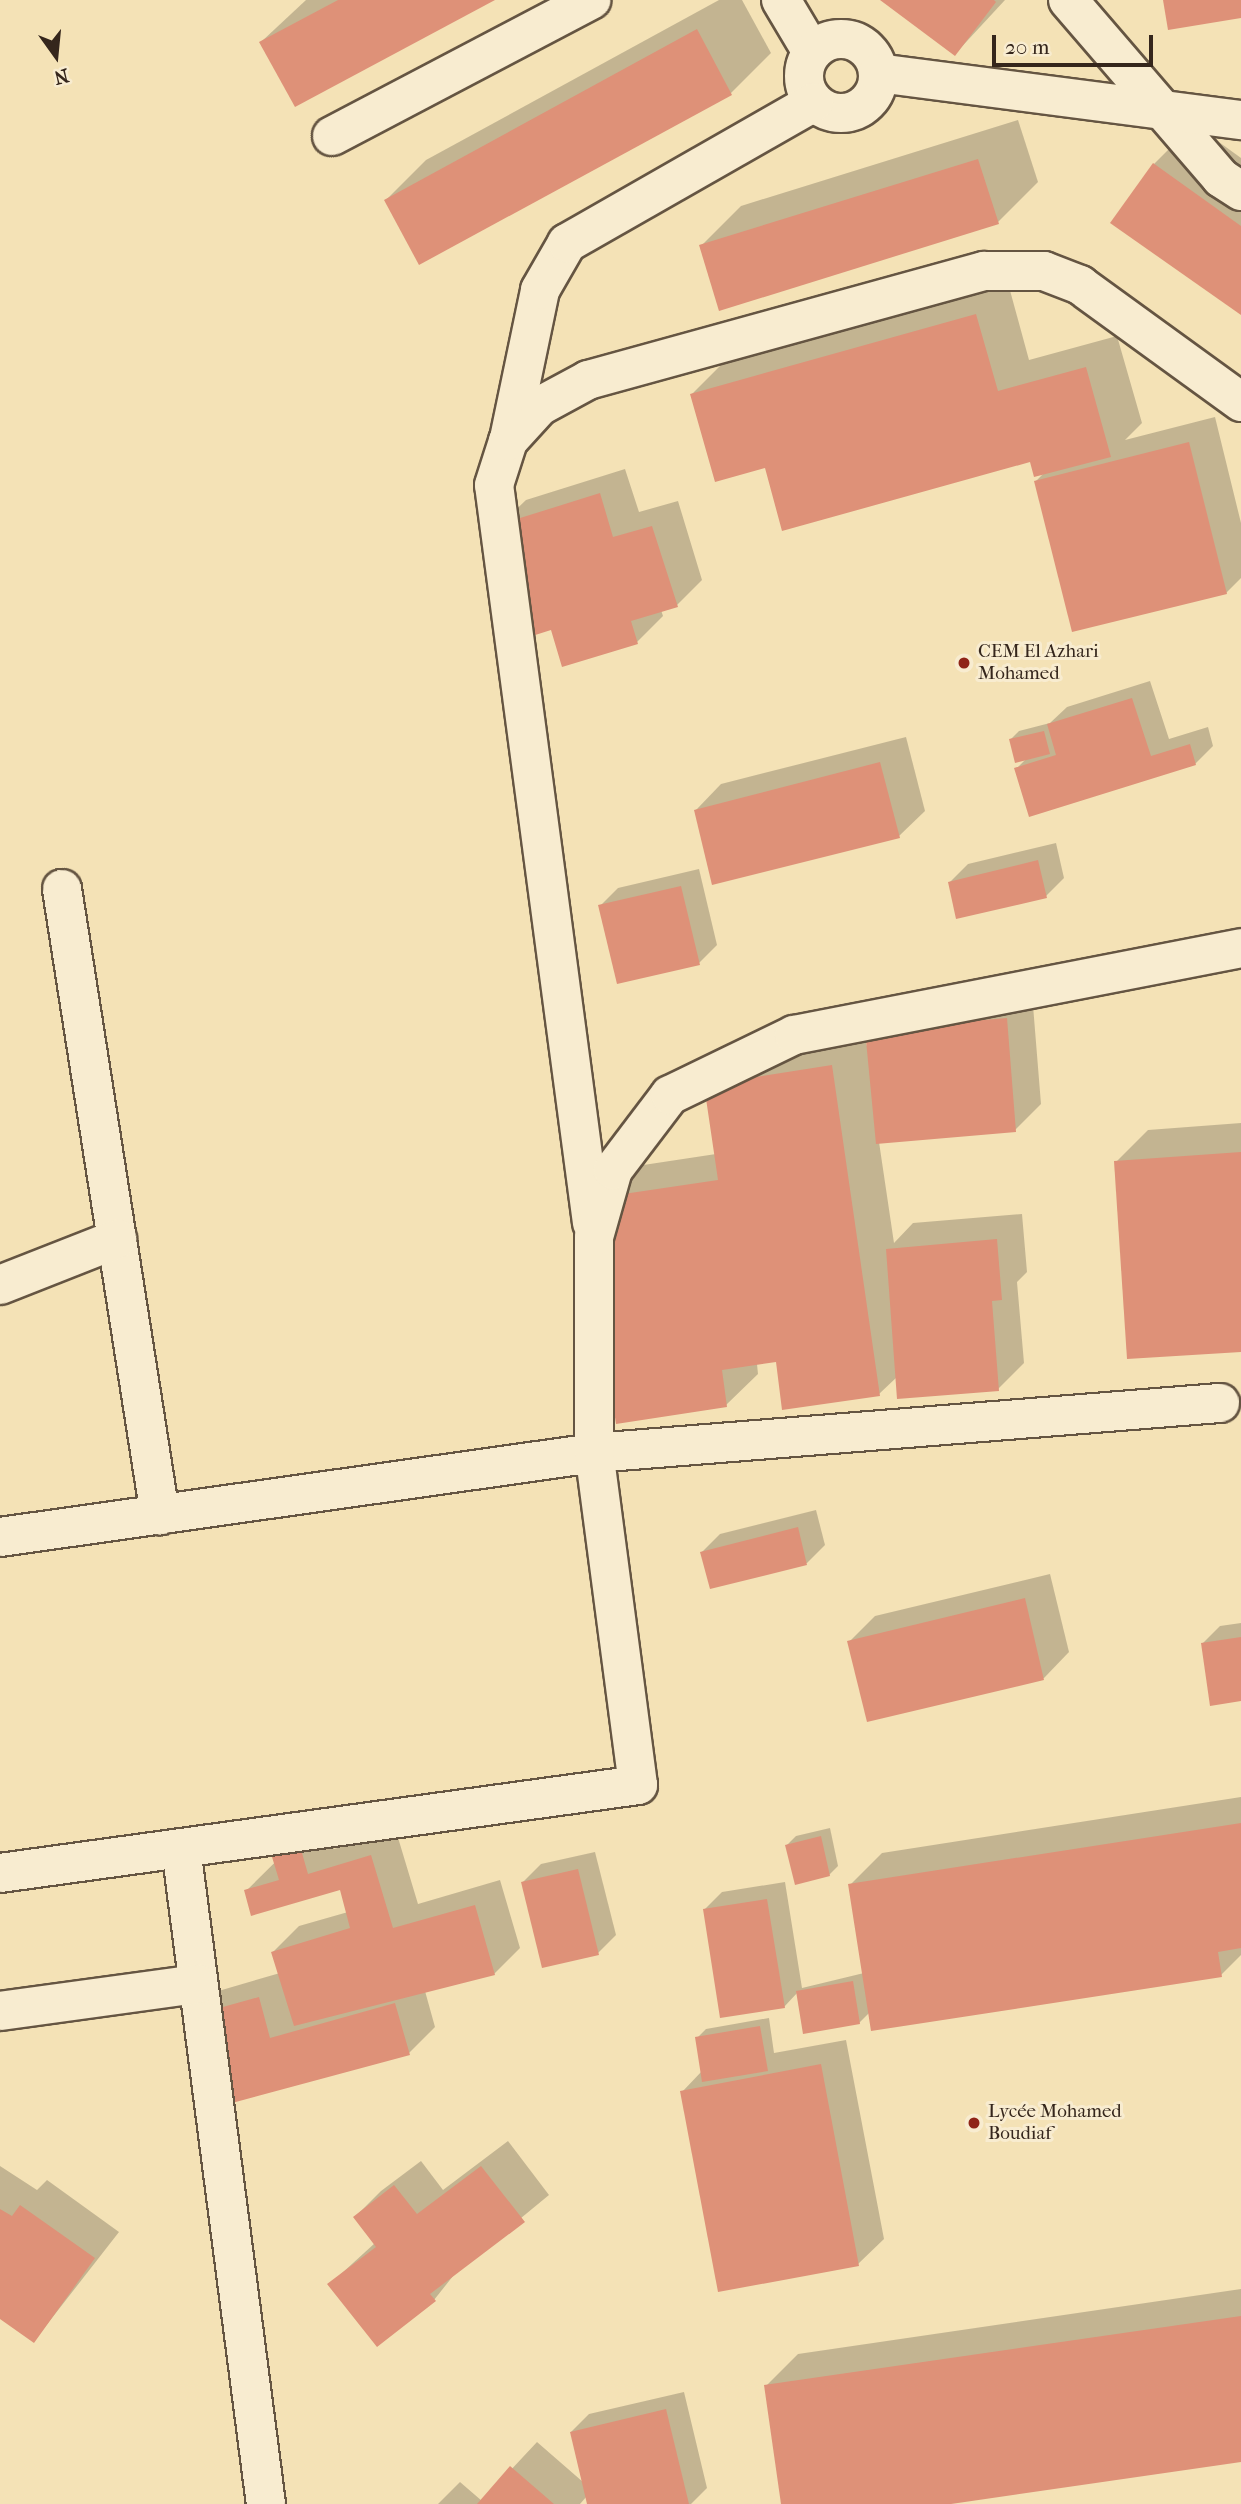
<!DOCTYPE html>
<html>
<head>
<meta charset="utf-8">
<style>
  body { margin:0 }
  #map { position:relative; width:1241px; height:2504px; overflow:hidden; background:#f4e2b6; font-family:"IM FELL French Canon",serif }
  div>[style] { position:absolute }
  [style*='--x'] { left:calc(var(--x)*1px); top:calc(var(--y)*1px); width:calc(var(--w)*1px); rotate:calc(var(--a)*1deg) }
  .shadow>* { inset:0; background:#0003 }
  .building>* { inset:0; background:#de9178 }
  .roads { filter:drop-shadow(2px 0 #655542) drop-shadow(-2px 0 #655542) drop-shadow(0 2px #655542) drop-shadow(0 -2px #655542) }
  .street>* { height:38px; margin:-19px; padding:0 19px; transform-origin:19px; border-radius:19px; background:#f8ecd0 }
  .street>.ring { margin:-19px; padding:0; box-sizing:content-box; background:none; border:38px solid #f8ecd0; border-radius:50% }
  .dots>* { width:19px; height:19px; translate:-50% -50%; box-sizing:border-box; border:4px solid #f8ecd0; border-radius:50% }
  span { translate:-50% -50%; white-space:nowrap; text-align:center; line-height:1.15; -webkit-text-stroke:6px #f8ecd0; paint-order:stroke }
  .poi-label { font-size:19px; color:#35261c }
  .left { translate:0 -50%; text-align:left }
  .north { position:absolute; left:21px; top:21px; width:70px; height:70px; -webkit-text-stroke:5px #f8ecd0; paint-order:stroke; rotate:165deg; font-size:19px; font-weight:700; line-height:28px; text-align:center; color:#35261c }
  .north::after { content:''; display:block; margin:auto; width:24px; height:32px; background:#35261c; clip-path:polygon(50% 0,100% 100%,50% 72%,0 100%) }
  .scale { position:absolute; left:992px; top:35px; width:161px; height:32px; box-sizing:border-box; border:4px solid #35261c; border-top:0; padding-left:9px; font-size:21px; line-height:24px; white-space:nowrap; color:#35261c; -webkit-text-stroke:5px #f8ecd0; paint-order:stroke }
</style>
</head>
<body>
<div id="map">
  <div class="shadow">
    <div style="clip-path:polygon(306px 0,491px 0,261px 42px)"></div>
    <div style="clip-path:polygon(719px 0,742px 0,771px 53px,731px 93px,420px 262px,386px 200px,426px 160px)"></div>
    <div style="clip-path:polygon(883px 0,1005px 0,955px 54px)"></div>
    <div style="clip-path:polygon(1018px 120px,1038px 182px,998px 222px,701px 246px,741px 206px)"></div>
    <div style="clip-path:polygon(1194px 124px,1241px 158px,1241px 313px,1154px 164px)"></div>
    <div style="clip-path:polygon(1008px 283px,1029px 360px,1117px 336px,1142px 423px,1125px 440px,1215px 417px,1241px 523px,1241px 578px,1226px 593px,1036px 481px,1045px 472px,1031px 460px,766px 466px,692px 394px,724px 362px)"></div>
    <div style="clip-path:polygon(625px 469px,639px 512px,678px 501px,702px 580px,677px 605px,661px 610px,663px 616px,637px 642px,552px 628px,500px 525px,526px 500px)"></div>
    <div style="clip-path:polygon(1150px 681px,1169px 739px,1208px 727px,1213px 746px,1195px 764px,1016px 769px,1027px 758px,1010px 740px,1019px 731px,1050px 723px,1067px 707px)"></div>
    <div style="clip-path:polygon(906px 737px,925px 811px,899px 836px,696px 810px,721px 784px)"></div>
    <div style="clip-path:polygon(1056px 843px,1064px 878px,1046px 896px,950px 882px,968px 864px)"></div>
    <div style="clip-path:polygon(699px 869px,717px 945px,699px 963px,600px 906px,618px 888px)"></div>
    <div style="clip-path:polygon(1032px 993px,1041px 1104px,1015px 1130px,879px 1142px,894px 1243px,913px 1223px,1022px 1214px,1027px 1272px,1017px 1282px,1024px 1363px,998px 1389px,897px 1377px,879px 1394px,777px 1360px,757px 1364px,758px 1374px,726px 1405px,617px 1422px,617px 1169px,716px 1154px,737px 1053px,863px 1034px,869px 1052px)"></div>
    <div style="clip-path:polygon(1241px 1123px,1241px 1350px,1116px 1162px,1148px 1130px)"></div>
    <div style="clip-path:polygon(816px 1510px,825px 1545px,807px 1563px,711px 1587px,702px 1552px,720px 1534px)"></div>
    <div style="clip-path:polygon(1050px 1574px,1069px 1652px,1044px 1678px,868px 1719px,849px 1642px,875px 1616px)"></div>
    <div style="clip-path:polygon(1241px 1623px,1241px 1699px,1202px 1644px,1220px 1626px)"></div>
    <div style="clip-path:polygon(1241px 1797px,1241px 1955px,1221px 1975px,870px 2012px,859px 2023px,798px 1992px,784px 2007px,704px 1910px,722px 1892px,785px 1882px,802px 1988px,864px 1973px,850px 1885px,882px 1853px)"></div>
    <div style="clip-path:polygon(324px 1814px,334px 1849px,396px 1831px,418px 1904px,500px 1880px,520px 1948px,494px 1974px,425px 1991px,435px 2027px,409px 2053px,222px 2104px,215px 1992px,280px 1973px,273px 1952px,299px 1926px,348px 1912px,341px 1888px,246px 1891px)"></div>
    <div style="clip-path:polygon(830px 1828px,838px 1866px,829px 1875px,787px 1845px,796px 1836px)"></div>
    <div style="clip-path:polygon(595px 1852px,616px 1935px,598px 1953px,523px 1882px,541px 1864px)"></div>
    <div style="clip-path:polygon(769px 2018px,774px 2053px,846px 2040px,884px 2239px,858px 2264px,682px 2092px,702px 2071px,697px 2038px,706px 2029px)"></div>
    <div style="clip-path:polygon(508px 2141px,549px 2195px,457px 2271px,434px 2300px,330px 2284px,375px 2243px,355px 2217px,381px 2191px,421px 2161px,443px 2190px)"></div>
    <div style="clip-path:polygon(0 2166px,37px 2190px,47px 2180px,119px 2232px,34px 2341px,0 2316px)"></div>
    <div style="clip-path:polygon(1241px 2289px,1241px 2460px,939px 2504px,783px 2504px,766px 2386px,798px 2354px)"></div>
    <div style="clip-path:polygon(684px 2392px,707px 2488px,691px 2504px,589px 2504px,587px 2496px,580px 2504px,438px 2504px,460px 2482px,482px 2501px,537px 2442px,583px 2482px,571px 2432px,589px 2414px)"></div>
  </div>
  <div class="building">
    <div style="clip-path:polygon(338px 0,495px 0,295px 107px,259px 42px)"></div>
    <div style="clip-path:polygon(880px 0,994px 0,996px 2px,955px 56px)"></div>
    <div style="clip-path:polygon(1163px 0,1241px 0,1241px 18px,1168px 30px)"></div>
    <div style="clip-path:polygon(697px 29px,732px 95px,419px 265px,384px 200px)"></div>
    <div style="clip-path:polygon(978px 159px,999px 224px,719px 311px,699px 245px)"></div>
    <div style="clip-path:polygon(1153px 163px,1241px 226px,1241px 315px,1110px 223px)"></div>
    <div style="clip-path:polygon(976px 314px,998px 391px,1086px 367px,1111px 457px,1034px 477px,1030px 462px,782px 531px,765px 468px,715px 482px,690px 394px)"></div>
    <div style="clip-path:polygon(1189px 442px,1227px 594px,1072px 632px,1034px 481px)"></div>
    <div style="clip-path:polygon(600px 493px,613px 537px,652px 526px,678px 607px,631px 621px,638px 644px,562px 667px,551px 630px,532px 636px,498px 525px)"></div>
    <div style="clip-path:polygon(1132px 698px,1151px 756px,1190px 744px,1196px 765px,1029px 817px,1014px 768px,1056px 755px,1047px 724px)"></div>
    <div style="clip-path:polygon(1044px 731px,1050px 754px,1015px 763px,1009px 739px)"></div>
    <div style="clip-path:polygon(880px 762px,900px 838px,712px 885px,694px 810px)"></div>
    <div style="clip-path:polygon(1038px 860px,1047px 898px,956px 919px,948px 882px)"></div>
    <div style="clip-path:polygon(681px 886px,700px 965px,617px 984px,598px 905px)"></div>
    <div style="clip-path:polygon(1007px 1018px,1016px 1132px,876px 1144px,865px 1030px)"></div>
    <div style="clip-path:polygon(832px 1065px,880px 1396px,782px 1410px,776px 1362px,722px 1370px,727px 1407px,616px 1424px,583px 1200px,718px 1180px,704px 1085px)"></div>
    <div style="clip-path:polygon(1241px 1152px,1241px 1352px,1127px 1359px,1114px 1161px)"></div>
    <div style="clip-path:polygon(997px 1239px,1002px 1300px,992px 1301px,999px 1391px,897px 1399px,886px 1249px)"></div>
    <div style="clip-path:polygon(798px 1527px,807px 1565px,710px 1589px,700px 1552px)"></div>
    <div style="clip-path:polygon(1025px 1598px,1044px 1680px,867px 1722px,847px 1641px)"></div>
    <div style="clip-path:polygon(1241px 1637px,1241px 1701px,1210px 1706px,1201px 1643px)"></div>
    <div style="clip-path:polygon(1241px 1823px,1241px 1948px,1218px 1952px,1222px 1977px,871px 2031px,848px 1884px)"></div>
    <div style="clip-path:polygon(821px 1836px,830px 1876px,795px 1885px,785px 1845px)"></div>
    <div style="clip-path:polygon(298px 1839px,308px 1874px,371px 1855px,393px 1928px,475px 1905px,495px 1975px,294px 2026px,271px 1952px,350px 1928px,340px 1890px,251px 1916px,244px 1890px,279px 1880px,269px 1847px)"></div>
    <div style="clip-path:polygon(578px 1869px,599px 1955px,542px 1968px,521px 1882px)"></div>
    <div style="clip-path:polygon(767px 1899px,785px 2008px,720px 2018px,703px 1909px)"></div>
    <div style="clip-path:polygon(853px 1981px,860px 2024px,803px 2034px,796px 1991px)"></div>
    <div style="clip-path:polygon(259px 1997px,270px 2038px,395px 2003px,410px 2055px,221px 2106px,187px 2017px)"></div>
    <div style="clip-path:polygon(760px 2026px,768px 2071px,702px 2082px,695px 2037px)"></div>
    <div style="clip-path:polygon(821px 2064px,859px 2266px,718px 2292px,680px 2091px)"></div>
    <div style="clip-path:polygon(481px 2166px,525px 2222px,430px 2294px,436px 2301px,377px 2347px,327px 2284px,376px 2247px,353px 2217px,394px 2185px,417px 2214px)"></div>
    <div style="clip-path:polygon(20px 2205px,95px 2258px,34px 2343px,0 2319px,0 2209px,12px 2216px)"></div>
    <div style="clip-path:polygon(1241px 2316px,1241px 2462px,951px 2504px,781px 2504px,764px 2385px)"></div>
    <div style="clip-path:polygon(666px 2409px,689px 2504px,587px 2504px,570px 2432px)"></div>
    <div style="clip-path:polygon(510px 2466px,554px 2504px,477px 2504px)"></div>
  </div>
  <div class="roads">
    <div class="street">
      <div style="--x:781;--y:0;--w:61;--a:59.2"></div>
      <div style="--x:1068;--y:0;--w:235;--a:49.3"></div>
      <div style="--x:1221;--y:178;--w:24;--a:33"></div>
      <div class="ring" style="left:804px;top:39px;width:36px;height:36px"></div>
      <div style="--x:878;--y:73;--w:366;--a:7.4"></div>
      <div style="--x:332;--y:136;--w:293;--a:-27.7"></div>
      <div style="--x:509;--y:439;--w:152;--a:-78.2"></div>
      <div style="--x:540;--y:290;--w:54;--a:-60.1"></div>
      <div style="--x:567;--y:243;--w:284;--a:-29.7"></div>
      <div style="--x:62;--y:889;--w:634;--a:81.1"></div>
      <div style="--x:592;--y:1223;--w:744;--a:-97.56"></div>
      <div style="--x:494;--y:485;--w:46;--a:-72.3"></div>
      <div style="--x:508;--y:441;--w:47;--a:-47.6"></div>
      <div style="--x:540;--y:406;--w:55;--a:-28.4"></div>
      <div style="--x:588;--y:380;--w:411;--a:-15.4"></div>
      <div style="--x:984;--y:271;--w:60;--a:0"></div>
      <div style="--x:1044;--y:271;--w:39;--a:21"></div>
      <div style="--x:1080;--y:285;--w:199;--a:36"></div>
      <div style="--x:0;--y:1285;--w:126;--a:-21.5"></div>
      <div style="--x:0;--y:1537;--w:600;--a:-8.05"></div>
      <div style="--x:594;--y:1453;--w:628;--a:-4.57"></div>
      <div style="--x:181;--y:1848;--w:661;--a:82.62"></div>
      <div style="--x:0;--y:1873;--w:644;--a:-7.85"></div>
      <div style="--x:638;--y:1785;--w:335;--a:-97.5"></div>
      <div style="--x:594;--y:1453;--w:216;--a:-90"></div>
      <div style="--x:594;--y:1237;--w:70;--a:-74.2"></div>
      <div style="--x:613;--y:1170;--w:94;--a:-52.8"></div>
      <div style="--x:670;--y:1095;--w:138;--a:-25.8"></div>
      <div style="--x:794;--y:1035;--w:455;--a:-11"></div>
      <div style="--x:0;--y:2011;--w:200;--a:-7.8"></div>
    </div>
  </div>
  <div class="dots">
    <div style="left:964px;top:663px;background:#8f2418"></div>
    <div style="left:974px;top:2123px;background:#8f2418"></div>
  </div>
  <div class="poi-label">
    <span class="left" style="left:978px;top:663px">CEM El Azhari<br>Mohamed</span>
    <span class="left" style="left:988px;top:2123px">Lycée Mohamed<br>Boudiaf</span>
  </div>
  <div class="north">N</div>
  <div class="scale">20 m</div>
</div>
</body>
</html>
